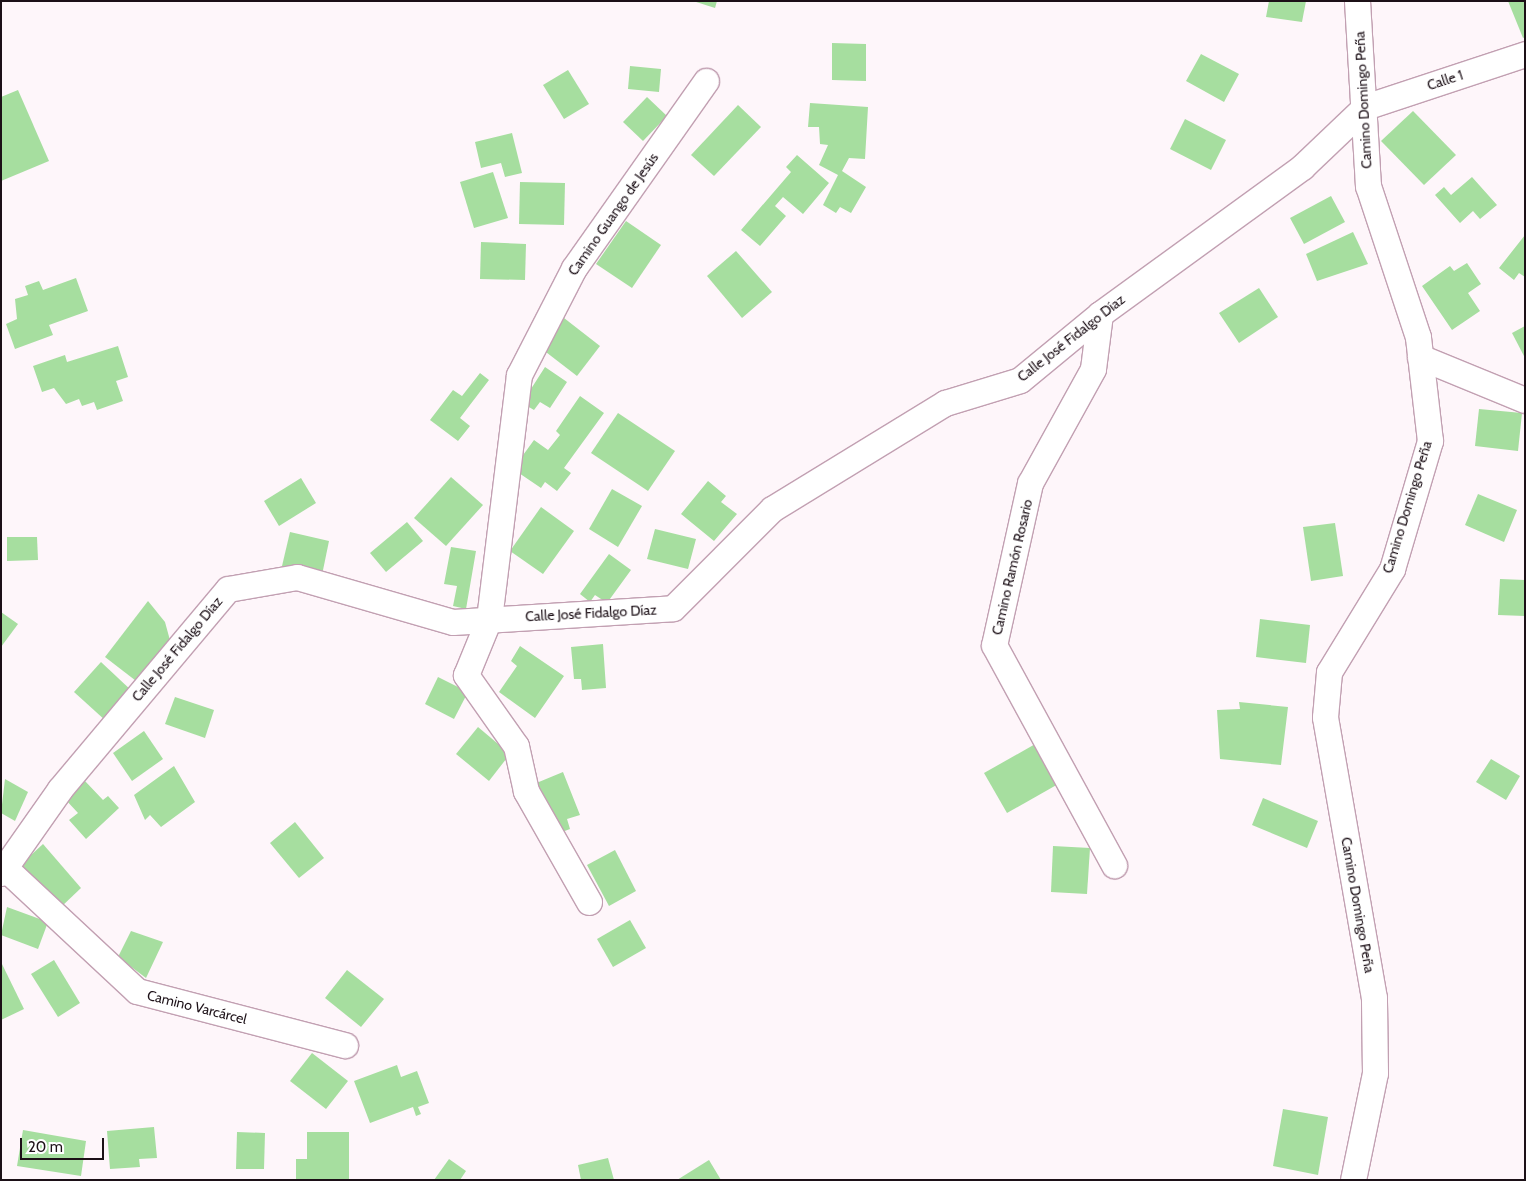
<!DOCTYPE html>
<html>
<head>
<meta charset="utf-8">
<style>
  body { margin:0 }
  #map { position:relative; width:1526px; height:1181px; overflow:hidden; background:#fef6fa; font-family:Cabin,sans-serif }
  div>[style] { position:absolute }
  [style*='--x'] { left:calc(var(--x)*1px); top:calc(var(--y)*1px); width:calc(var(--w)*1px); rotate:calc(var(--a)*1deg) }
  .building>* { inset:0; background:#a6de9f }
  .roads { filter:drop-shadow(1px 0 #c2a0b2) drop-shadow(-1px 0 #c2a0b2) drop-shadow(0 1px #c2a0b2) drop-shadow(0 -1px #c2a0b2) }
  .street>* { height:25px; margin:-12.5px; padding:0 12.5px; transform-origin:12.5px; border-radius:12.5px; background:#fff }
  span { translate:-50% -50%; white-space:nowrap; text-align:center; line-height:1.15; -webkit-text-stroke:5px #fff; paint-order:stroke }
  .street-label { font-size:14px; color:#1c1017 }
  .frame { position:absolute; inset:0; border:2px solid #1c1017; pointer-events:none }
  .scale { position:absolute; left:20px; top:1138px; width:84px; height:22px; box-sizing:border-box; border:2px solid #1c1017; border-top:0; padding-left:6px; font-size:15px; line-height:18px; white-space:nowrap; color:#1c1017; -webkit-text-stroke:4px #fff; paint-order:stroke }
</style>
</head>
<body>
<div id="map">
  <div class="building">
    <div style="clip-path:polygon(693px 1px,717px 1px,715px 8px)"></div>
    <div style="clip-path:polygon(1269px 1px,1306px 1px,1302px 22px,1266px 17px)"></div>
    <div style="clip-path:polygon(1508px 1px,1525px 1px,1525px 37px,1523px 38px)"></div>
    <div style="clip-path:polygon(832px 43px,866px 44px,866px 81px,832px 80px)"></div>
    <div style="clip-path:polygon(1201px 54px,1239px 74px,1224px 102px,1186px 81px)"></div>
    <div style="clip-path:polygon(630px 66px,661px 69px,659px 92px,628px 89px)"></div>
    <div style="clip-path:polygon(568px 70px,589px 104px,564px 119px,543px 85px)"></div>
    <div style="clip-path:polygon(18px 90px,49px 161px,1px 181px,1px 97px)"></div>
    <div style="clip-path:polygon(647px 97px,667px 116px,643px 141px,623px 122px)"></div>
    <div style="clip-path:polygon(810px 103px,868px 107px,865px 159px,849px 158px,842px 171px,866px 187px,851px 213px,840px 207px,836px 213px,823px 205px,838px 175px,819px 165px,828px 145px,820px 144px,819px 127px,808px 127px)"></div>
    <div style="clip-path:polygon(738px 105px,761px 127px,714px 176px,691px 155px)"></div>
    <div style="clip-path:polygon(1413px 111px,1456px 155px,1424px 185px,1381px 141px)"></div>
    <div style="clip-path:polygon(1185px 119px,1226px 140px,1211px 170px,1170px 149px)"></div>
    <div style="clip-path:polygon(512px 133px,522px 173px,505px 177px,501px 163px,481px 168px,475px 142px)"></div>
    <div style="clip-path:polygon(797px 155px,829px 183px,803px 214px,783px 197px,775px 206px,786px 216px,760px 246px,741px 230px,791px 172px,786px 167px)"></div>
    <div style="clip-path:polygon(493px 172px,508px 218px,474px 228px,460px 182px)"></div>
    <div style="clip-path:polygon(1472px 177px,1497px 205px,1480px 219px,1473px 211px,1460px 223px,1435px 195px,1444px 187px,1451px 195px)"></div>
    <div style="clip-path:polygon(520px 182px,565px 183px,564px 225px,519px 224px)"></div>
    <div style="clip-path:polygon(1331px 196px,1345px 222px,1304px 244px,1290px 218px)"></div>
    <div style="clip-path:polygon(626px 221px,661px 245px,632px 288px,596px 264px)"></div>
    <div style="clip-path:polygon(1353px 232px,1368px 264px,1317px 281px,1306px 254px)"></div>
    <div style="clip-path:polygon(1525px 235px,1525px 277px,1519px 273px,1514px 280px,1499px 268px)"></div>
    <div style="clip-path:polygon(481px 242px,526px 244px,525px 280px,480px 279px)"></div>
    <div style="clip-path:polygon(736px 251px,772px 292px,742px 318px,707px 276px)"></div>
    <div style="clip-path:polygon(1467px 263px,1481px 284px,1468px 293px,1480px 311px,1452px 330px,1422px 286px,1450px 266px,1454px 271px)"></div>
    <div style="clip-path:polygon(76px 278px,88px 311px,49px 325px,53px 335px,15px 349px,6px 324px,17px 319px,15px 299px,28px 295px,25px 286px,39px 281px,43px 290px)"></div>
    <div style="clip-path:polygon(1259px 288px,1278px 317px,1239px 343px,1219px 313px)"></div>
    <div style="clip-path:polygon(564px 318px,600px 346px,577px 376px,542px 349px)"></div>
    <div style="clip-path:polygon(1525px 326px,1525px 358px,1512px 333px)"></div>
    <div style="clip-path:polygon(118px 346px,128px 377px,116px 381px,123px 401px,97px 410px,94px 402px,82px 406px,79px 399px,66px 404px,54px 388px,42px 392px,33px 366px,65px 355px,67px 362px)"></div>
    <div style="clip-path:polygon(545px 367px,567px 382px,550px 408px,540px 402px,534px 410px,522px 403px)"></div>
    <div style="clip-path:polygon(480px 373px,489px 380px,460px 418px,470px 426px,458px 441px,430px 420px,453px 390px,462px 396px)"></div>
    <div style="clip-path:polygon(580px 396px,604px 413px,564px 468px,571px 473px,557px 491px,545px 482px,541px 488px,513px 469px,534px 440px,548px 450px,560px 435px,556px 431px)"></div>
    <div style="clip-path:polygon(1479px 409px,1522px 413px,1518px 451px,1475px 446px)"></div>
    <div style="clip-path:polygon(618px 413px,675px 451px,648px 491px,591px 453px)"></div>
    <div style="clip-path:polygon(451px 477px,483px 505px,446px 546px,414px 518px)"></div>
    <div style="clip-path:polygon(301px 478px,316px 503px,279px 526px,264px 501px)"></div>
    <div style="clip-path:polygon(708px 481px,726px 496px,721px 502px,737px 514px,714px 541px,681px 514px)"></div>
    <div style="clip-path:polygon(612px 489px,642px 506px,618px 547px,589px 529px)"></div>
    <div style="clip-path:polygon(1478px 494px,1517px 510px,1504px 542px,1465px 525px)"></div>
    <div style="clip-path:polygon(541px 507px,574px 531px,543px 574px,510px 551px)"></div>
    <div style="clip-path:polygon(407px 522px,423px 541px,386px 572px,370px 553px)"></div>
    <div style="clip-path:polygon(1335px 523px,1343px 576px,1311px 581px,1303px 527px)"></div>
    <div style="clip-path:polygon(655px 529px,696px 539px,688px 569px,647px 559px)"></div>
    <div style="clip-path:polygon(290px 532px,329px 541px,322px 575px,282px 566px)"></div>
    <div style="clip-path:polygon(7px 537px,37px 537px,38px 560px,7px 561px)"></div>
    <div style="clip-path:polygon(451px 547px,476px 551px,466px 609px,453px 606px,457px 586px,444px 584px)"></div>
    <div style="clip-path:polygon(609px 554px,631px 570px,607px 603px,595px 595px,590px 602px,580px 594px)"></div>
    <div style="clip-path:polygon(1500px 579px,1525px 580px,1525px 616px,1498px 615px)"></div>
    <div style="clip-path:polygon(148px 601px,165px 622px,171px 644px,140px 684px,105px 657px)"></div>
    <div style="clip-path:polygon(1px 612px,18px 624px,1px 647px)"></div>
    <div style="clip-path:polygon(1260px 619px,1310px 625px,1306px 663px,1256px 657px)"></div>
    <div style="clip-path:polygon(603px 644px,606px 688px,582px 690px,581px 679px,574px 679px,571px 647px)"></div>
    <div style="clip-path:polygon(520px 646px,564px 676px,535px 718px,499px 692px,517px 666px,511px 661px)"></div>
    <div style="clip-path:polygon(101px 662px,133px 692px,106px 721px,74px 692px)"></div>
    <div style="clip-path:polygon(438px 677px,468px 692px,454px 719px,425px 704px)"></div>
    <div style="clip-path:polygon(175px 697px,214px 710px,205px 738px,165px 724px)"></div>
    <div style="clip-path:polygon(1239px 702px,1288px 707px,1281px 765px,1220px 759px,1217px 710px,1240px 709px)"></div>
    <div style="clip-path:polygon(478px 727px,510px 754px,489px 781px,456px 754px)"></div>
    <div style="clip-path:polygon(144px 731px,163px 759px,132px 781px,113px 753px)"></div>
    <div style="clip-path:polygon(1037px 743px,1060px 783px,1007px 813px,984px 773px)"></div>
    <div style="clip-path:polygon(1491px 759px,1520px 776px,1506px 800px,1476px 782px)"></div>
    <div style="clip-path:polygon(174px 766px,195px 802px,161px 827px,150px 815px,145px 820px,134px 795px)"></div>
    <div style="clip-path:polygon(563px 772px,580px 815px,567px 819px,570px 829px,554px 835px,534px 784px)"></div>
    <div style="clip-path:polygon(5px 779px,28px 792px,15px 821px,1px 813px)"></div>
    <div style="clip-path:polygon(85px 781px,103px 800px,108px 796px,119px 808px,86px 839px,69px 820px,78px 813px,65px 799px)"></div>
    <div style="clip-path:polygon(1263px 798px,1318px 821px,1307px 848px,1252px 825px)"></div>
    <div style="clip-path:polygon(295px 822px,324px 858px,299px 878px,270px 843px)"></div>
    <div style="clip-path:polygon(43px 844px,81px 888px,60px 908px,17px 868px)"></div>
    <div style="clip-path:polygon(1053px 846px,1090px 848px,1087px 894px,1051px 892px)"></div>
    <div style="clip-path:polygon(615px 850px,636px 891px,609px 906px,587px 865px)"></div>
    <div style="clip-path:polygon(7px 907px,48px 922px,38px 949px,1px 935px)"></div>
    <div style="clip-path:polygon(630px 920px,646px 948px,613px 967px,597px 939px)"></div>
    <div style="clip-path:polygon(131px 931px,163px 942px,146px 978px,118px 957px)"></div>
    <div style="clip-path:polygon(54px 960px,80px 1003px,58px 1017px,31px 974px)"></div>
    <div style="clip-path:polygon(1px 962px,24px 1009px,1px 1020px)"></div>
    <div style="clip-path:polygon(347px 970px,384px 999px,361px 1027px,325px 998px)"></div>
    <div style="clip-path:polygon(312px 1053px,348px 1081px,326px 1109px,290px 1081px)"></div>
    <div style="clip-path:polygon(397px 1065px,401px 1077px,417px 1071px,429px 1103px,418px 1107px,421px 1114px,416px 1116px,413px 1107px,370px 1123px,354px 1081px)"></div>
    <div style="clip-path:polygon(1283px 1109px,1328px 1117px,1318px 1175px,1273px 1166px)"></div>
    <div style="clip-path:polygon(154px 1127px,157px 1158px,139px 1159px,140px 1167px,110px 1169px,107px 1131px)"></div>
    <div style="clip-path:polygon(23px 1130px,86px 1141px,81px 1176px,17px 1166px)"></div>
    <div style="clip-path:polygon(237px 1132px,265px 1133px,264px 1169px,236px 1169px)"></div>
    <div style="clip-path:polygon(307px 1132px,349px 1132px,349px 1180px,296px 1180px,296px 1159px,307px 1159px)"></div>
    <div style="clip-path:polygon(608px 1158px,614px 1180px,581px 1180px,578px 1165px)"></div>
    <div style="clip-path:polygon(449px 1159px,466px 1171px,460px 1180px,434px 1180px)"></div>
    <div style="clip-path:polygon(709px 1160px,721px 1180px,677px 1180px)"></div>
  </div>
  <div class="roads">
    <div class="street">
      <div style="--x:1100;--y:314;--w:55;--a:97.3"></div>
      <div style="--x:1093;--y:369;--w:130;--a:118.9"></div>
      <div style="--x:1030;--y:483;--w:166;--a:102.5"></div>
      <div style="--x:994;--y:645;--w:251;--a:61.4"></div>
      <div style="--x:1420;--y:357;--w:113;--a:22.3"></div>
      <div style="--x:5;--y:868;--w:180;--a:43"></div>
      <div style="--x:137;--y:991;--w:215;--a:14.6"></div>
      <div style="--x:1;--y:873;--w:103;--a:-54.9"></div>
      <div style="--x:60;--y:789;--w:261;--a:-50"></div>
      <div style="--x:228;--y:589;--w:70;--a:-9.9"></div>
      <div style="--x:297;--y:577;--w:162;--a:16.1"></div>
      <div style="--x:453;--y:622;--w:220;--a:-3.6"></div>
      <div style="--x:673;--y:608;--w:140;--a:-45"></div>
      <div style="--x:772;--y:509;--w:203;--a:-31.5"></div>
      <div style="--x:945;--y:403;--w:78;--a:-17"></div>
      <div style="--x:1020;--y:380;--w:104;--a:-39.5"></div>
      <div style="--x:1100;--y:314;--w:250;--a:-36"></div>
      <div style="--x:1302;--y:167;--w:87;--a:-43.6"></div>
      <div style="--x:1365;--y:107;--w:169;--a:-18.3"></div>
      <div style="--x:589;--y:902;--w:128;--a:-119.6"></div>
      <div style="--x:526;--y:791;--w:46;--a:-102.5"></div>
      <div style="--x:516;--y:746;--w:87;--a:-125.2"></div>
      <div style="--x:466;--y:675;--w:61;--a:-67.7"></div>
      <div style="--x:489;--y:619;--w:246;--a:-83"></div>
      <div style="--x:519;--y:375;--w:120;--a:-62.8"></div>
      <div style="--x:574;--y:268;--w:229;--a:-54.8"></div>
      <div style="--x:1353;--y:1180;--w:109;--a:-78.4"></div>
      <div style="--x:1375;--y:1073;--w:75;--a:-90.8"></div>
      <div style="--x:1374;--y:998;--w:285;--a:-99.9"></div>
      <div style="--x:1325;--y:717;--w:45;--a:-84.9"></div>
      <div style="--x:1329;--y:672;--w:121;--a:-58.5"></div>
      <div style="--x:1392;--y:569;--w:134;--a:-73.5"></div>
      <div style="--x:1430;--y:441;--w:105;--a:-96.6"></div>
      <div style="--x:1418;--y:337;--w:159;--a:-108.3"></div>
      <div style="--x:1368;--y:186;--w:185;--a:-93.4"></div>
    </div>
  </div>
  <div class="street-label">
    <span style="left:1445px;top:80px;rotate:-18deg">Calle 1</span>
    <span style="left:1363px;top:100px;rotate:-93deg">Camino Domingo Peña</span>
    <span style="left:613px;top:214px;rotate:-55deg">Camino Guango de Jesús</span>
    <span style="left:1071px;top:338px;rotate:-38deg">Calle José Fidalgo Díaz</span>
    <span style="left:1407px;top:507px;rotate:-73deg">Camino Domingo Peña</span>
    <span style="left:1012px;top:567px;rotate:-77deg">Camino Ramón Rosario</span>
    <span style="left:591px;top:613px;rotate:-3deg">Calle José Fidalgo Díaz</span>
    <span style="left:177px;top:649px;rotate:-50deg">Calle José Fidalgo Díaz</span>
    <span style="left:1358px;top:905px;rotate:80deg">Camino Domingo Peña</span>
    <span style="left:197px;top:1007px;rotate:14deg">Camino Varcárcel</span>
  </div>
  <div class="frame"></div>
  <div class="scale">20 m</div>
</div>
</body>
</html>
